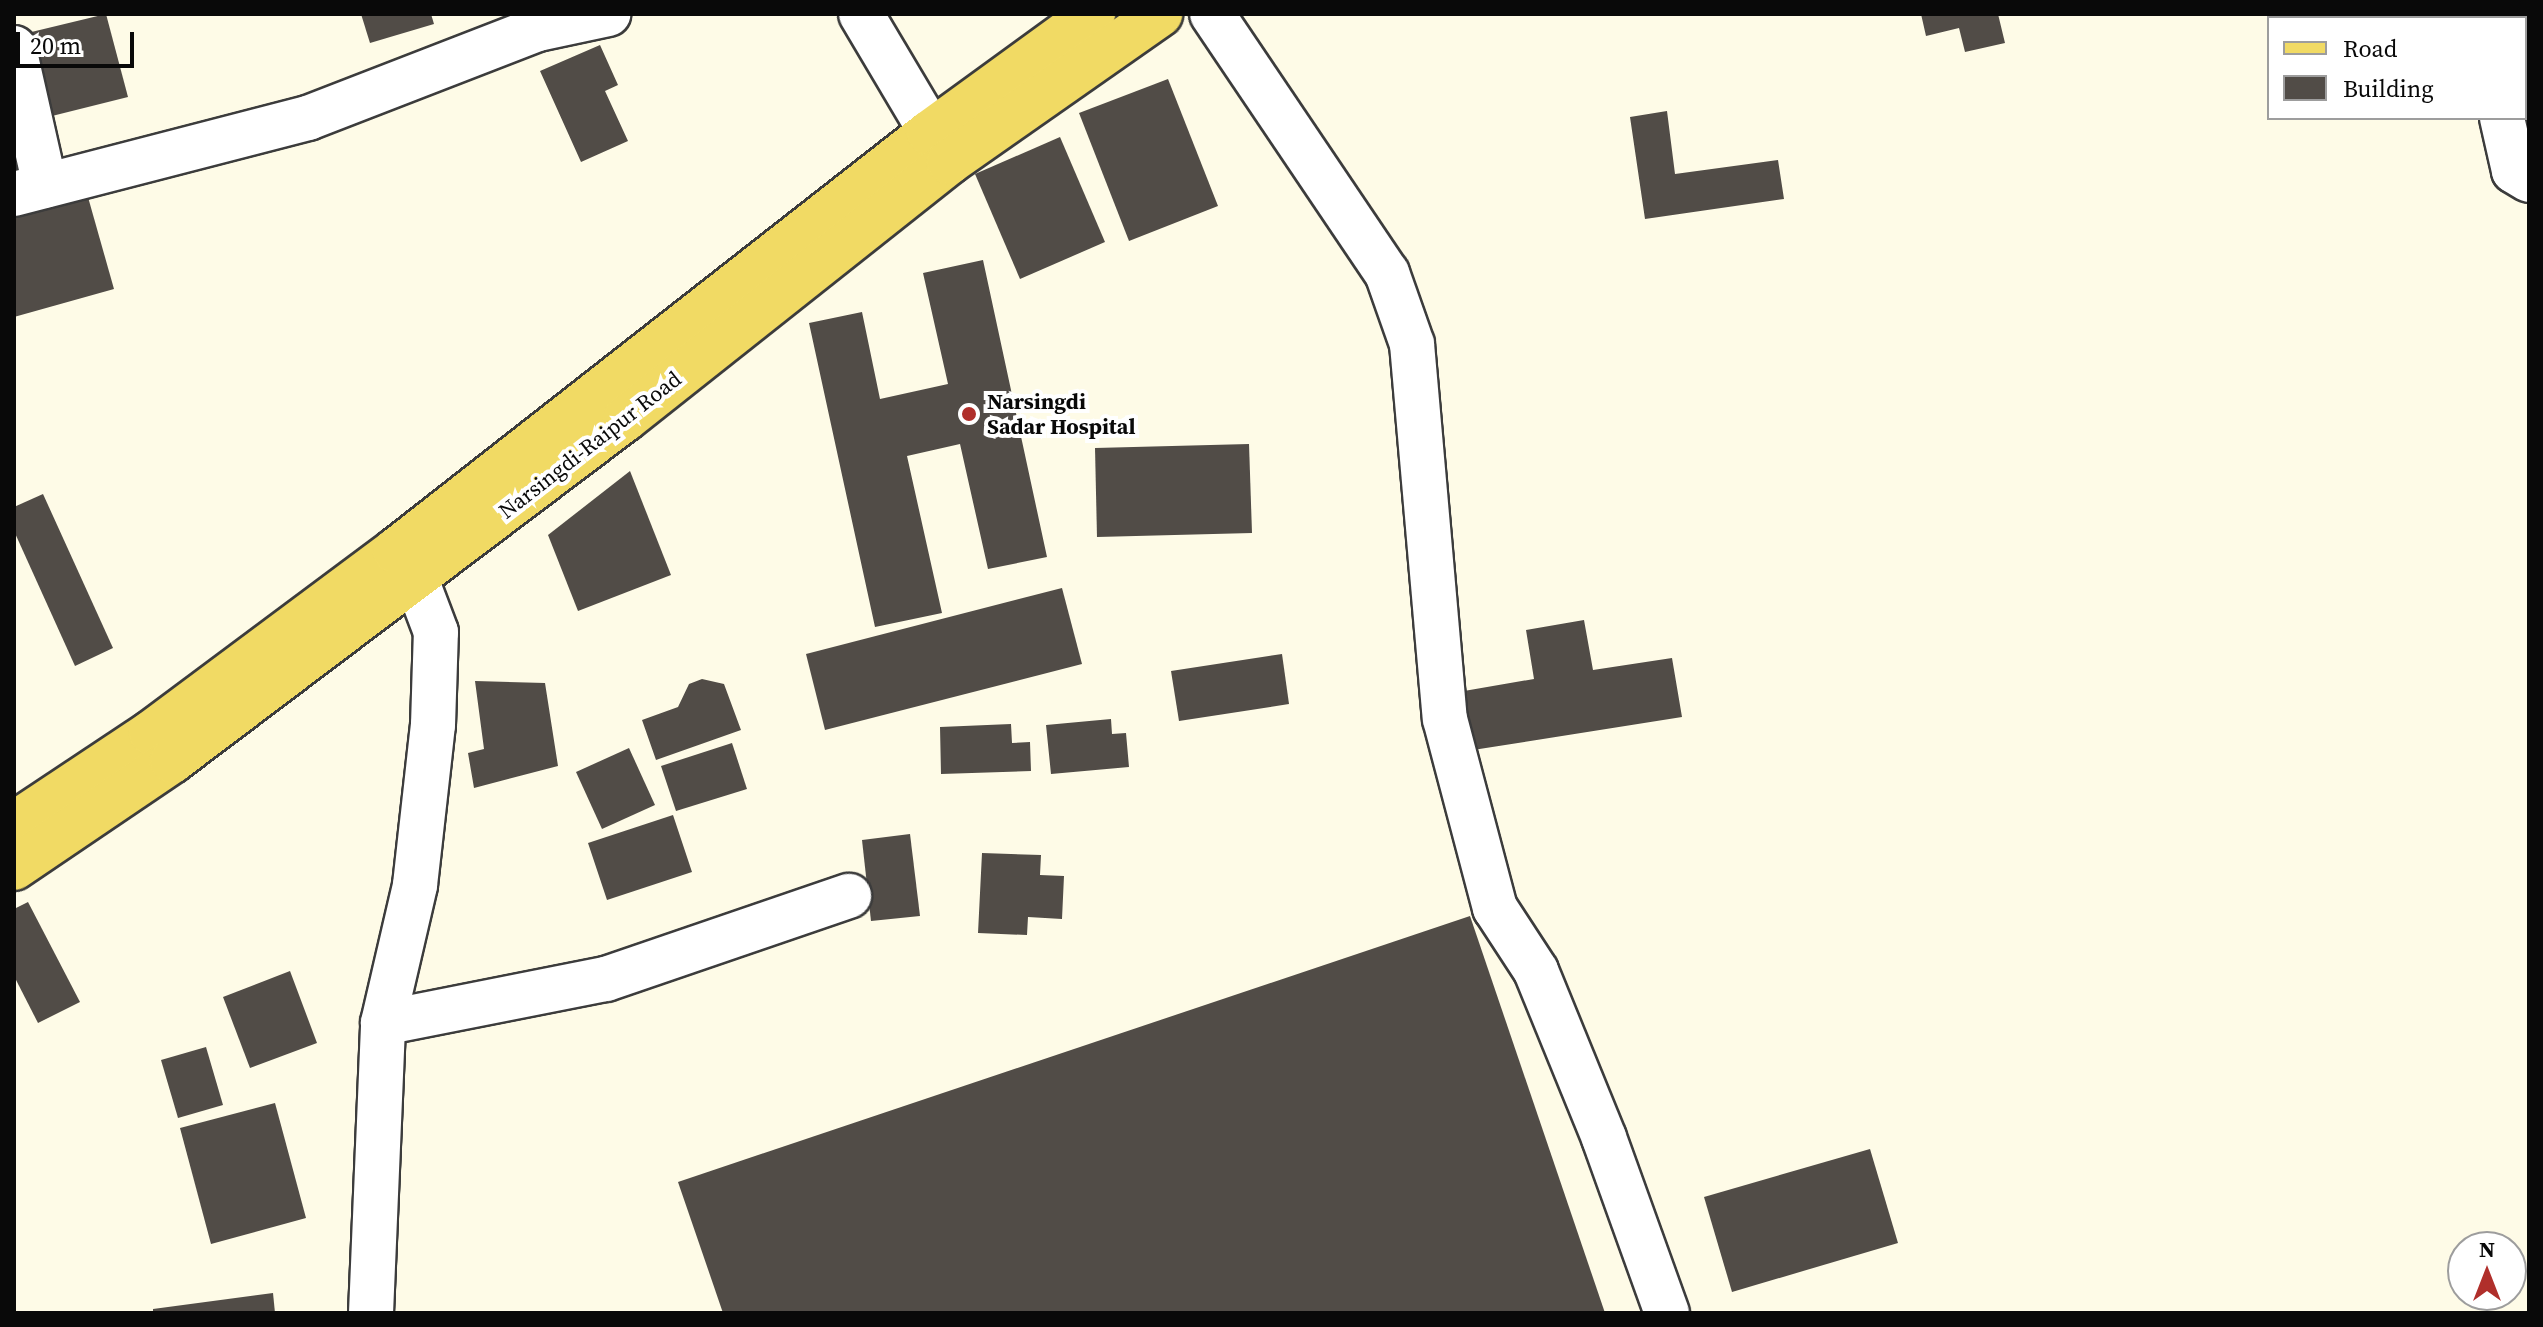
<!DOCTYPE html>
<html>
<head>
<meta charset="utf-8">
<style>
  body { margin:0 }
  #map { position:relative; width:2543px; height:1327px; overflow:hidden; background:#fefbe7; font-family:"Source Serif 4",serif }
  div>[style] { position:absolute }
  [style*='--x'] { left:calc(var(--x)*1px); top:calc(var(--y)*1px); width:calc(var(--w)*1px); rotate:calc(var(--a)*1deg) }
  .building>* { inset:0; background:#514c47 }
  .roads { filter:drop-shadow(2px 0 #3c3c3c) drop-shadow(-2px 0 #3c3c3c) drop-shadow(0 2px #3c3c3c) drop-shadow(0 -2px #3c3c3c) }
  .minor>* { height:44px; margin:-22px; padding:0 22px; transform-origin:22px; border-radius:22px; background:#fff }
  .major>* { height:44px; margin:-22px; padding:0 22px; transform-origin:22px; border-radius:22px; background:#f1da64 }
  .dots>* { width:22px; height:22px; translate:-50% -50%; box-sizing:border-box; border:4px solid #fff; border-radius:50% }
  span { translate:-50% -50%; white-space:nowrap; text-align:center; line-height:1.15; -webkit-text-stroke:8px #fff; paint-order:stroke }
  .poi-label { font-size:22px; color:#090909; font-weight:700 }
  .left { translate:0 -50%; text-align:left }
  .street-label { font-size:22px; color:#090909 }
  .frame { position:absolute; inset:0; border:16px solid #090909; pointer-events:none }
  .legend { position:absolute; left:2267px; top:16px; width:260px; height:104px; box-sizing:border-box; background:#fff; border:2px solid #9d9d9d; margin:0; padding:10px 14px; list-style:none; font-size:24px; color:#090909 }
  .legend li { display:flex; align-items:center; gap:16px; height:40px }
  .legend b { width:40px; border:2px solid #9d9d9d }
  .north { position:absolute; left:2447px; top:1231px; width:80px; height:80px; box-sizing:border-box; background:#fff; border:2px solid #9d9d9d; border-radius:50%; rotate:0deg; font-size:22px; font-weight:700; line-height:32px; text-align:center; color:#090909 }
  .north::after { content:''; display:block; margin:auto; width:28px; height:36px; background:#b02f2b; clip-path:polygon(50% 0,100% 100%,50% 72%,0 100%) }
  .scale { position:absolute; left:16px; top:32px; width:118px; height:36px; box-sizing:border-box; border:4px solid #090909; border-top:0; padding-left:10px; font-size:24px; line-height:28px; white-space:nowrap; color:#090909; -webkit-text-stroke:6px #fff; paint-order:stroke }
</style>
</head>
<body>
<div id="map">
  <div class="building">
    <div style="clip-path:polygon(106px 14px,128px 97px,40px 119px,19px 35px)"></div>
    <div style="clip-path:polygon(361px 14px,431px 14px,434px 24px,370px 43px)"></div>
    <div style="clip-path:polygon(1921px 14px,1998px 14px,2005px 43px,1965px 52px,1959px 28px,1926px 36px)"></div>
    <div style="clip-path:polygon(600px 45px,618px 85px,605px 91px,628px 141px,581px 162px,540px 71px)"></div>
    <div style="clip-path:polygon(1168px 79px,1218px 206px,1129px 241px,1079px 113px)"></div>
    <div style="clip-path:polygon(1667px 111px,1675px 174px,1778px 160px,1784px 199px,1645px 219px,1630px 117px)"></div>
    <div style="clip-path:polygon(1060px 137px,1105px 242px,1020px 279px,975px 174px)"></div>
    <div style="clip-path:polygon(84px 183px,114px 289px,14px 317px,14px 203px)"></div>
    <div style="clip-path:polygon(983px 260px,1047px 557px,988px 569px,960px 444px,907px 456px,942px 613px,875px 627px,809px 323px,862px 312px,880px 399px,948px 384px,923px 273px)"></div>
    <div style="clip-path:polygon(1249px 444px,1252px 533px,1097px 537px,1095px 448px)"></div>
    <div style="clip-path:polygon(630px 471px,671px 575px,578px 611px,548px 535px)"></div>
    <div style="clip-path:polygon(43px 494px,113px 648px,75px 666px,14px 531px,14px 507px)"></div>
    <div style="clip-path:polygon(1062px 588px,1082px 664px,825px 730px,806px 654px)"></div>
    <div style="clip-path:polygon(1584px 620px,1593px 670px,1672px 658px,1682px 717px,1473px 750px,1464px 691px,1534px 679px,1526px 630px)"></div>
    <div style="clip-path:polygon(1282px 654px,1289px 704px,1179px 721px,1171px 671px)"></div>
    <div style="clip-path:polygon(702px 679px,724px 684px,741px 730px,656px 760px,642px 720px,678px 707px,689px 684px)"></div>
    <div style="clip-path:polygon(475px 681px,545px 683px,558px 766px,474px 788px,468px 753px,484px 749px)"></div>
    <div style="clip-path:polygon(1111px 719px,1112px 734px,1126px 733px,1129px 767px,1051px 774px,1046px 725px)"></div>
    <div style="clip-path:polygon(1011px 724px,1012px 743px,1030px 742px,1031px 771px,941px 774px,940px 727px)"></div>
    <div style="clip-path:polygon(732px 743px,747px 789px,676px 811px,661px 766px)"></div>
    <div style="clip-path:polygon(629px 748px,655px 805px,602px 829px,576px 772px)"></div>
    <div style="clip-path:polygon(673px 815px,692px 872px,607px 900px,588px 843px)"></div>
    <div style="clip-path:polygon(910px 834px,920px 916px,871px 921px,862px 840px)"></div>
    <div style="clip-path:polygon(982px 853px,1041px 855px,1040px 875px,1064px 876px,1062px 919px,1028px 917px,1027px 935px,978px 933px)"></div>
    <div style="clip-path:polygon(28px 902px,80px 1002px,38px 1023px,14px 976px,14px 909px)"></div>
    <div style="clip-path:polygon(1470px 916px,1605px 1313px,723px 1313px,678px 1182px)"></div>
    <div style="clip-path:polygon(290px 971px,317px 1043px,250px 1068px,223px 997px)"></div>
    <div style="clip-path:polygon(206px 1047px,223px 1105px,178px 1118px,161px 1060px)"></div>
    <div style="clip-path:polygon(275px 1103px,306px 1218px,211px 1244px,180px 1128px)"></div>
    <div style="clip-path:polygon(1870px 1149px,1898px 1243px,1732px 1292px,1704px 1197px)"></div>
    <div style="clip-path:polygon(273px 1293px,275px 1313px,153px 1313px,153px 1309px)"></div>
  </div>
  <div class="roads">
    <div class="minor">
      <div style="--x:861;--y:14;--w:172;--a:59.3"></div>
      <div style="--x:1212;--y:14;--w:313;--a:56"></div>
      <div style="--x:1387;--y:273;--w:75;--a:70.6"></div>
      <div style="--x:1412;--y:344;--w:376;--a:85"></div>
      <div style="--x:1445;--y:719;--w:196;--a:75.2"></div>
      <div style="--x:1495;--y:908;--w:75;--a:56.9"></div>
      <div style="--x:1536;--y:971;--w:180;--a:67.8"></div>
      <div style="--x:1604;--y:1138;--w:186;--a:70.2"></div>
      <div style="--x:14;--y:48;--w:141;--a:77.3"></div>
      <div style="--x:2525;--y:64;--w:10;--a:-66"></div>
      <div style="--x:2502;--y:118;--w:54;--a:77.2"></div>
      <div style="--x:2514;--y:171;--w:17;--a:31"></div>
      <div style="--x:14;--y:194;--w:304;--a:-14.5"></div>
      <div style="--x:308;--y:118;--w:247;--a:-21.2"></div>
      <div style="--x:538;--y:29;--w:72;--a:-12.1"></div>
      <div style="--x:383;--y:1023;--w:227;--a:-11.2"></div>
      <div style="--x:606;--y:979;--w:257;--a:-18.9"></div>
      <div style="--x:371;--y:1313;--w:290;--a:-87.6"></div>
      <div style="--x:383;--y:1023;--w:142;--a:-76.9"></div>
      <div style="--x:415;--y:885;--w:161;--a:-83.6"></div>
      <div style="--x:433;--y:725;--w:93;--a:-88.2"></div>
      <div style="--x:436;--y:632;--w:57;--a:-110.7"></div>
      <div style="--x:416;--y:579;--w:35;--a:-127"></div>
    </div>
    <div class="major">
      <div style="--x:14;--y:824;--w:164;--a:-33.6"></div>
      <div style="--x:151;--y:733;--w:304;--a:-36.7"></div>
      <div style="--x:395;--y:551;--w:678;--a:-38.05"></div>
      <div style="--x:929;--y:133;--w:203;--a:-36"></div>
      <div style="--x:14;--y:868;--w:191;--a:-34.1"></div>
      <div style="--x:172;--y:761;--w:568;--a:-37.05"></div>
      <div style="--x:625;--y:419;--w:414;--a:-38.4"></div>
      <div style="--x:949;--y:162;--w:258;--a:-35"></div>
    </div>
  </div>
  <div class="dots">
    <div style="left:969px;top:414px;background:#b02f2b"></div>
  </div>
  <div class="poi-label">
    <span class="left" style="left:987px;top:414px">Narsingdi<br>Sadar Hospital</span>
  </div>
  <div class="street-label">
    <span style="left:590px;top:445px;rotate:-38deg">Narsingdi-Raipur Road</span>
  </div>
  <div class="frame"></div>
  <ul class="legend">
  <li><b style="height:10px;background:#f1da64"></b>Road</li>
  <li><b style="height:22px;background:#514c47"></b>Building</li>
  </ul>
  <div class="north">N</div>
  <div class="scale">20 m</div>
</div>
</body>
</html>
